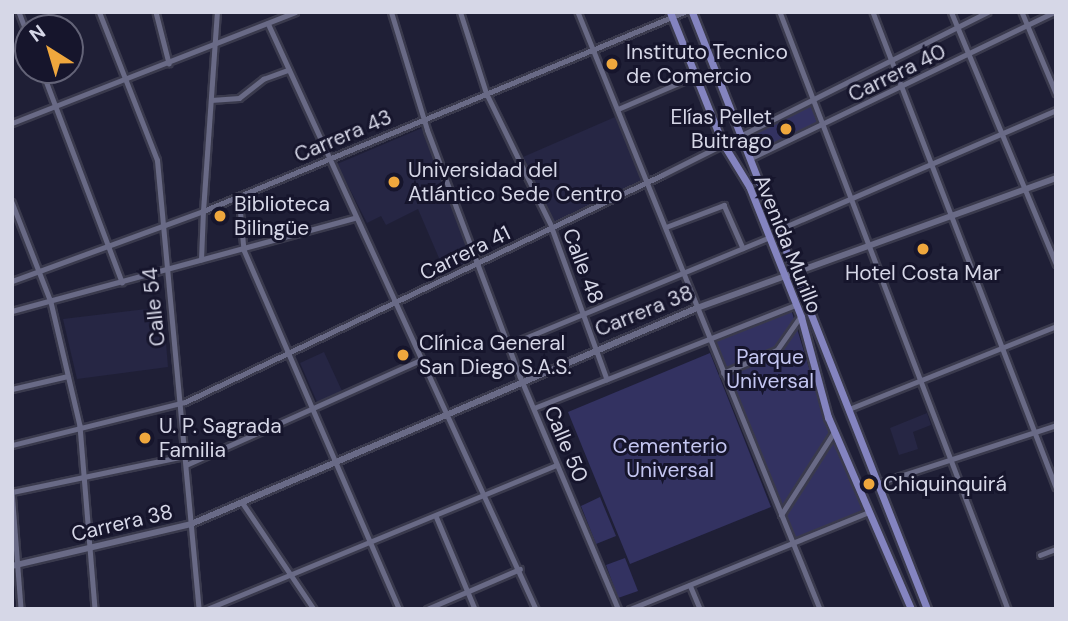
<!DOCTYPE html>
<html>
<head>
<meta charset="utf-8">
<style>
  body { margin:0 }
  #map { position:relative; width:1068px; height:621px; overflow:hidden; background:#1f1f36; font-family:"DM Sans",sans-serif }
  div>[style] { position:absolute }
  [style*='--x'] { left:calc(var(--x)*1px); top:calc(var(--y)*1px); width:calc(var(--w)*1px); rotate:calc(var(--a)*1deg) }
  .built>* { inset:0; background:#262644 }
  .green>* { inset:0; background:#333261 }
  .roads { filter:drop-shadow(2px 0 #3a3a4d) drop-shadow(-2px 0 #3a3a4d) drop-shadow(0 2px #3a3a4d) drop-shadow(0 -2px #3a3a4d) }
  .minor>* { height:4.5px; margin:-2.25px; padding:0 2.25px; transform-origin:2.25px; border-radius:2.25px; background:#696a86 }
  .tertiary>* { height:5px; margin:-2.5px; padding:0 2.5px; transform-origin:2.5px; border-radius:2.5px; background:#696a86 }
  .secondary>* { height:6px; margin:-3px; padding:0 3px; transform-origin:3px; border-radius:3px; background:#696a86 }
  .primary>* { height:7px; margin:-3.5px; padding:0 3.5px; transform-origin:3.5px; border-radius:3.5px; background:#8484c0 }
  .dots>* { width:19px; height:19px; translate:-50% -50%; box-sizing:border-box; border:4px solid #16152c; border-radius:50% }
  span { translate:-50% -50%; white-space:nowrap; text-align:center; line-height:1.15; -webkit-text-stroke:6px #16152c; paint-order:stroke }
  .poi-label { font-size:21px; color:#d6d7e7 }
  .left { translate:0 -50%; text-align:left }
  .right { translate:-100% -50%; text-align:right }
  .street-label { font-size:21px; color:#d6d7e7 }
  .park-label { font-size:21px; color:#c4c6f1 }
  .frame { position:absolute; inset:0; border:14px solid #d6d7e7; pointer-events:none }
  .north { position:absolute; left:14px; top:14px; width:70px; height:70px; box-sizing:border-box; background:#16152c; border:2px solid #636377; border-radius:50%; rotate:323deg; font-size:19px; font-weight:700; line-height:28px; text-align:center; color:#d6d7e7 }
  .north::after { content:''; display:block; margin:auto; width:24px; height:32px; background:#efa73d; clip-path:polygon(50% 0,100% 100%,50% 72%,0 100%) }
</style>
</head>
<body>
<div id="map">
  <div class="built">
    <div style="clip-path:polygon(615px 117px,643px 181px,554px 224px,523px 157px)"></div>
    <div style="clip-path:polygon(422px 128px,472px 259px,445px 272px,418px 209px,386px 225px,381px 216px,367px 223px,337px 164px)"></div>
    <div style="clip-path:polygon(163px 307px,168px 367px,77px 379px,63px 319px)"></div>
    <div style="clip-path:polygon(324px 352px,342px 391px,317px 402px,300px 363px)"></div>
    <div style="clip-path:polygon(927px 413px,931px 425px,913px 432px,918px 449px,899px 455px,890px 428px)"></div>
  </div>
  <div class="green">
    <div style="clip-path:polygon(813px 104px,821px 124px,756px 153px,747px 135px)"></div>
    <div style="clip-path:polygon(791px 309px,827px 427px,863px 510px,795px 539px,715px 339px)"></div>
    <div style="clip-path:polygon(710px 353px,771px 507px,630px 564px,568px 412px)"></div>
    <div style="clip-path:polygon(600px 497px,616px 536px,596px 544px,581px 506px)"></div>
    <div style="clip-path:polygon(625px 558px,638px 591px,618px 598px,606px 565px)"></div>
  </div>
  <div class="roads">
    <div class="minor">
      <div style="--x:19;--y:12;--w:25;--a:69"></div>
      <div style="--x:156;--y:12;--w:53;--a:75.7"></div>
      <div style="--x:578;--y:12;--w:644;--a:67.93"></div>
      <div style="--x:780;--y:12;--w:639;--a:69.1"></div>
      <div style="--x:873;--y:12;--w:509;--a:68.93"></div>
      <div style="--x:1022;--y:12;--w:88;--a:67.2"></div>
      <div style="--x:268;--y:23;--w:644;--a:65.42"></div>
      <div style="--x:42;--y:70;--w:227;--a:69.3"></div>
      <div style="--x:211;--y:100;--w:28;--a:-4"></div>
      <div style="--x:239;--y:98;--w:31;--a:-38"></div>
      <div style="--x:263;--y:79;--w:27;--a:-20"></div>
      <div style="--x:618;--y:109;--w:84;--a:-23.2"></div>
      <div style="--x:239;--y:196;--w:54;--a:84.7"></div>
      <div style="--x:244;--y:250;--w:391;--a:66.6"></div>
      <div style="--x:12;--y:202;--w:107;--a:68.7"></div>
      <div style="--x:51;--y:302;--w:127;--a:76.8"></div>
      <div style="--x:80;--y:426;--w:184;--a:85.3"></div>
      <div style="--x:666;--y:227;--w:62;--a:-20.8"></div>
      <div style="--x:724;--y:205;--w:47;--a:66.2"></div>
      <div style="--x:552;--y:228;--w:161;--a:70"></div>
      <div style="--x:780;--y:229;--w:301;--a:-23.3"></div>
      <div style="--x:201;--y:260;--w:49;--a:-87.7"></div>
      <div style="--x:12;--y:311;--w:355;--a:-15.2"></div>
      <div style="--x:508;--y:345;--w:281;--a:-22.4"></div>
      <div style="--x:723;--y:373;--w:59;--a:-23.1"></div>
      <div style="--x:777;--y:350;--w:40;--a:-55.1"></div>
      <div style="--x:12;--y:389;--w:57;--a:-13.1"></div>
      <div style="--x:534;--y:408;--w:282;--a:-21.5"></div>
      <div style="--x:849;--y:409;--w:223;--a:-21.8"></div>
      <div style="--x:186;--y:465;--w:257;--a:-24.1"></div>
      <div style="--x:879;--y:483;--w:186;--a:-18.1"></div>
      <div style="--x:12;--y:491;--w:118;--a:85.6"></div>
      <div style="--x:12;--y:492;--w:177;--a:-11.8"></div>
      <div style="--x:242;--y:502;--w:129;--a:56.1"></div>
      <div style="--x:781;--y:515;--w:98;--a:-57.4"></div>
      <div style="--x:436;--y:516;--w:101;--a:67.2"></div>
      <div style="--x:1040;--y:555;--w:17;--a:-21"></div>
      <div style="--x:690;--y:585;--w:26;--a:67"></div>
      <div style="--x:207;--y:609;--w:378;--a:-22.4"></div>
      <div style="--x:427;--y:609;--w:101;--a:-23.3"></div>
      <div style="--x:630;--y:609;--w:258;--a:-22.1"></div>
    </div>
    <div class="tertiary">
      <div style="--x:99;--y:12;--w:159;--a:68.6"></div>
      <div style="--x:157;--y:160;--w:451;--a:84.7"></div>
      <div style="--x:391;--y:12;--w:123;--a:73"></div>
      <div style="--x:427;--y:130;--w:264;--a:69.4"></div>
      <div style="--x:520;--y:377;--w:252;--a:67.1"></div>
      <div style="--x:460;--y:12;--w:85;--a:72.2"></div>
      <div style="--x:486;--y:93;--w:150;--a:63.9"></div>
      <div style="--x:951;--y:12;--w:273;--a:67.4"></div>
      <div style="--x:12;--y:123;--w:304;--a:-21.4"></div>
      <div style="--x:751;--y:158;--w:337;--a:-25.7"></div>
      <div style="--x:203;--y:211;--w:199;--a:-86"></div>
      <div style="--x:12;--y:281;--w:203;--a:-20.1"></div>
      <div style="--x:203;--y:211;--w:521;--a:-22.48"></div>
      <div style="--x:12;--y:445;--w:178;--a:-14"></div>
      <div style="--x:185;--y:402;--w:528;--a:-25.45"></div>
      <div style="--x:662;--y:175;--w:364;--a:-26.6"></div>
    </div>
    <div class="secondary">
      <div style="--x:12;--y:566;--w:184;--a:-13.2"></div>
      <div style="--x:191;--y:524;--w:550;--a:-23.12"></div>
      <div style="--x:697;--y:308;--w:382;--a:-19.9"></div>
    </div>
    <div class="primary">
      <div style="--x:670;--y:12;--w:140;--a:68.2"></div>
      <div style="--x:722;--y:142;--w:52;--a:58.5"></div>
      <div style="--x:749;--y:186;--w:141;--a:68.3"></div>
      <div style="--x:801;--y:317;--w:104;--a:74.9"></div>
      <div style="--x:828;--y:417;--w:209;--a:66.6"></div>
      <div style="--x:692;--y:12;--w:642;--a:68.51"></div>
    </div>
  </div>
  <div class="dots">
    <div style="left:612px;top:64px;background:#efa73d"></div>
    <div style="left:786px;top:129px;background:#efa73d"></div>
    <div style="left:394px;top:182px;background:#efa73d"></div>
    <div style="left:220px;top:216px;background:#efa73d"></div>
    <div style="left:923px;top:249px;background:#efa73d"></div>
    <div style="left:403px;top:355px;background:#efa73d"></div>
    <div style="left:145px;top:438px;background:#efa73d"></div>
    <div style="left:869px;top:484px;background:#efa73d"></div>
  </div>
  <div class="poi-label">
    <span class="left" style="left:626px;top:64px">Instituto Tecnico<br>de Comercio</span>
    <span class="right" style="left:772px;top:129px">Elías Pellet<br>Buitrago</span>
    <span class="left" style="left:408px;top:182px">Universidad del<br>Atlántico Sede Centro</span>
    <span class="left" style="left:234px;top:216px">Biblioteca<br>Bilingüe</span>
    <span style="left:923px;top:273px">Hotel Costa Mar</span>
    <span class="left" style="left:419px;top:355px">Clínica General<br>San Diego S.A.S.</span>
    <span class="left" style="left:159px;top:438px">U. P. Sagrada<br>Familia</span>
    <span class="left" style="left:883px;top:484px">Chiquinquirá</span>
  </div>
  <div class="street-label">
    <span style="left:897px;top:73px;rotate:-26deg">Carrera 40</span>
    <span style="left:343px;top:136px;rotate:-23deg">Carrera 43</span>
    <span style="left:788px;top:244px;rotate:68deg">Avenida Murillo</span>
    <span style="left:465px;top:253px;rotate:-26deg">Carrera 41</span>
    <span style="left:583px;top:266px;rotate:69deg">Calle 48</span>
    <span style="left:154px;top:307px;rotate:-96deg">Calle 54</span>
    <span style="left:644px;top:311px;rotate:-22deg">Carrera 38</span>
    <span style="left:566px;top:444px;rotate:67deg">Calle 50</span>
    <span style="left:122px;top:523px;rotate:-13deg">Carrera 38</span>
  </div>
  <div class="park-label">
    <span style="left:770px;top:369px">Parque<br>Universal</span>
    <span style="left:670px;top:458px">Cementerio<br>Universal</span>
  </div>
  <div class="frame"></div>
  <div class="north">N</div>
</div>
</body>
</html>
